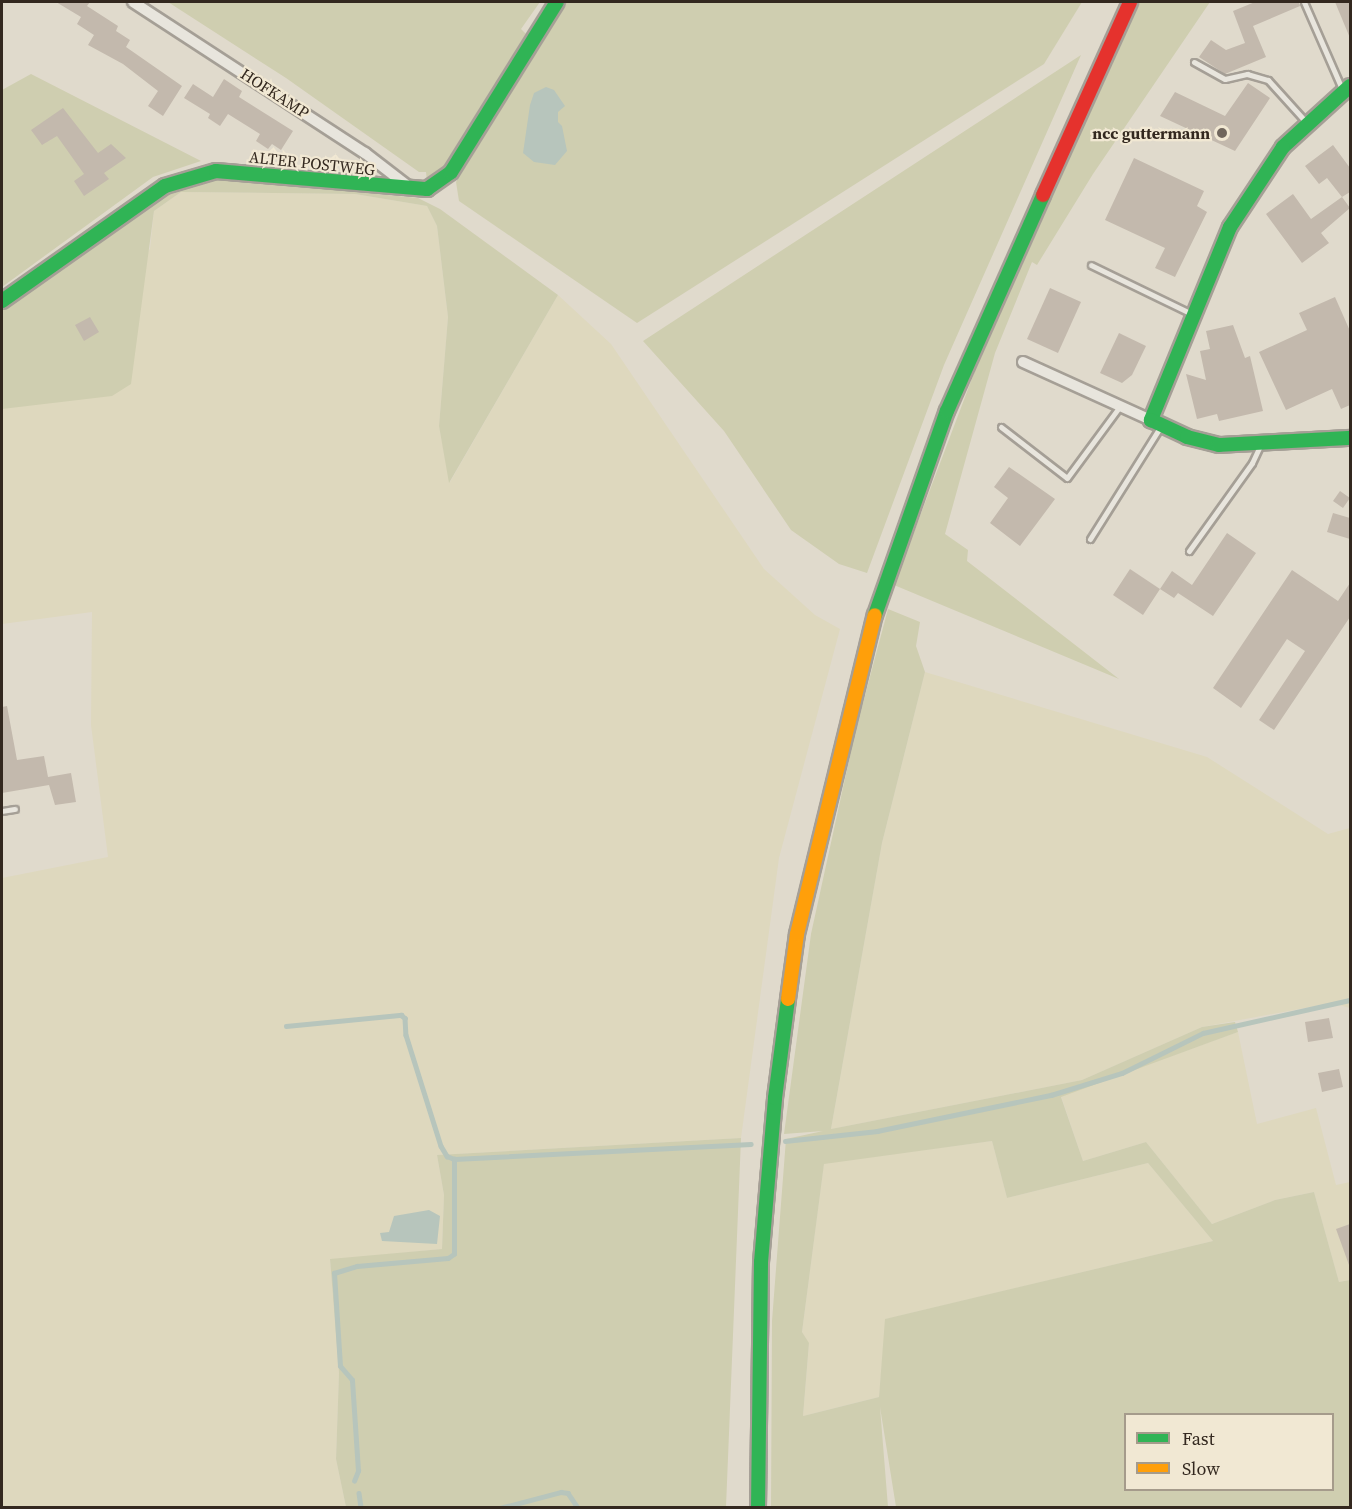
<!DOCTYPE html>
<html>
<head>
<meta charset="utf-8">
<style>
  body { margin:0 }
  #map { position:relative; width:1352px; height:1509px; overflow:hidden; background:#e0dacc; font-family:"Source Serif 4",serif }
  div>[style] { position:absolute }
  [style*='--x'] { left:calc(var(--x)*1px); top:calc(var(--y)*1px); width:calc(var(--w)*1px); rotate:calc(var(--a)*1deg) }
  .farmland>* { inset:0; background:#ded8be }
  .green>* { inset:0; background:#cfceb0 }
  .water>* { inset:0; background:#b7c5bc }
  .stream>* { height:4.5px; margin:-2.25px; padding:0 2.25px; transform-origin:2.25px; border-radius:2.25px; background:#b7c5bc }
  .building>* { inset:0; background:#c3b9ad }
  .roads { filter:drop-shadow(2px 0 #a59f96) drop-shadow(-2px 0 #a59f96) drop-shadow(0 2px #a59f96) drop-shadow(0 -2px #a59f96) }
  .lane>* { height:5px; margin:-2.5px; padding:0 2.5px; transform-origin:2.5px; border-radius:2.5px; background:#e8e5dd }
  .street>* { height:10px; margin:-5px; padding:0 5px; transform-origin:5px; border-radius:5px; background:#e8e5dd }
  .fast>* { height:14px; margin:-7px; padding:0 7px; transform-origin:7px; border-radius:7px; background:#30b455 }
  .slow>* { height:14px; margin:-7px; padding:0 7px; transform-origin:7px; border-radius:7px; background:#ff9f0a }
  .jam>* { height:14px; margin:-7px; padding:0 7px; transform-origin:7px; border-radius:7px; background:#e5322d }
  .dots>* { width:16px; height:16px; translate:-50% -50%; box-sizing:border-box; border:3px solid #f1e8d3; border-radius:50% }
  span { translate:-50% -50%; white-space:nowrap; text-align:center; line-height:1.15; -webkit-text-stroke:4.5px #f1e8d3; paint-order:stroke }
  .street-label { font-size:16px; color:#33281f }
  .poi-label { font-size:16px; color:#33281f; font-weight:700 }
  .right { translate:-100% -50%; text-align:right }
  .frame { position:absolute; inset:0; border:3px solid #33281f; pointer-events:none }
  .legend { position:absolute; left:1124px; top:1413px; width:210px; height:78px; box-sizing:border-box; background:#f1e8d3; border:2px solid #a59b8b; margin:0; padding:8px 10px; list-style:none; font-size:18px; color:#33281f }
  .legend li { display:flex; align-items:center; gap:12px; height:30px }
  .legend b { width:30px; border:2px solid #a59b8b }
</style>
</head>
<body>
<div id="map">
  <div class="farmland">
    <div style="clip-path:polygon(181px 192px,355px 194px,427px 206px,437px 226px,448px 317px,439px 426px,450px 482px,558px 295px,611px 344px,764px 569px,815px 615px,840px 629px,779px 858px,741px 1138px,437px 1155px,444px 1195px,442px 1249px,330px 1260px,339px 1373px,336px 1459px,346px 1507px,2px 1508px,2px 878px,108px 857px,91px 725px,92px 612px,2px 624px,2px 409px,150px 249px,154px 211px)"></div>
    <div style="clip-path:polygon(925px 672px,1207px 757px,1328px 834px,1350px 828px,1350px 1008px,1332px 1003px,1202px 1027px,1082px 1080px,831px 1129px,882px 843px)"></div>
    <div style="clip-path:polygon(1238px 1032px,1257px 1124px,1316px 1108px,1336px 1185px,1350px 1182px,1350px 1280px,1339px 1282px,1314px 1192px,1275px 1200px,1212px 1224px,1146px 1142px,1083px 1161px,1061px 1096px)"></div>
    <div style="clip-path:polygon(992px 1141px,1007px 1198px,1148px 1163px,1213px 1241px,886px 1319px,879px 1397px,803px 1416px,809px 1344px,802px 1332px,824px 1163px)"></div>
  </div>
  <div class="green">
    <div style="clip-path:polygon(168px 2px,540px 2px,521px 29px,529px 37px,448px 163px,427px 182px,426px 172px,419px 172px,286px 78px)"></div>
    <div style="clip-path:polygon(563px 2px,1082px 2px,1044px 64px,637px 323px,459px 201px,456px 182px)"></div>
    <div style="clip-path:polygon(1139px 2px,1210px 2px,1093px 174px,1037px 265px,1032px 262px,995px 353px,945px 534px,968px 550px,967px 561px,1119px 679px,894px 585px,979px 360px)"></div>
    <div style="clip-path:polygon(1081px 55px,944px 365px,867px 573px,839px 564px,791px 530px,724px 431px,643px 341px)"></div>
    <div style="clip-path:polygon(31px 74px,201px 161px,153px 177px,2px 287px,2px 90px)"></div>
    <div style="clip-path:polygon(213px 178px,418px 198px,440px 209px,558px 295px,449px 483px,439px 426px,448px 317px,437px 226px,427px 206px,355px 194px,181px 192px,154px 211px,131px 384px,112px 396px,2px 409px,2px 310px,174px 190px)"></div>
    <div style="clip-path:polygon(evenodd,888px 609px,920px 622px,916px 646px,925px 672px,882px 843px,831px 1129px,1082px 1080px,1202px 1027px,1235px 1022px,1238px 1032px,1061px 1097px,1083px 1161px,1146px 1142px,1212px 1224px,1275px 1200px,1314px 1192px,1339px 1282px,1350px 1280px,1350px 1507px,896px 1507px,880px 1407px,888px 1507px,771px 1507px,772px 1321px,786px 1139px,823px 1131px,784px 1134px,811px 934px,855px 733px,888px 609px,992px 1141px,1007px 1198px,1148px 1163px,1213px 1241px,885px 1319px,879px 1397px,803px 1416px,809px 1343px,802px 1332px,824px 1164px,992px 1141px,888px 609px,1332px 1414px,1332px 1490px,1126px 1490px,1126px 1414px,1332px 1414px)"></div>
    <div style="clip-path:polygon(741px 1138px,726px 1507px,346px 1507px,336px 1459px,339px 1373px,330px 1259px,442px 1249px,444px 1195px,437px 1155px)"></div>
  </div>
  <div class="water">
    <div style="clip-path:polygon(546px 87px,554px 90px,565px 106px,558px 112px,558px 122px,562px 126px,567px 151px,555px 165px,534px 162px,523px 153px,530px 105px,534px 93px)"></div>
    <div style="clip-path:polygon(429px 1210px,440px 1216px,437px 1244px,382px 1241px,380px 1233px,389px 1232px,394px 1216px)"></div>
  </div>
  <div class="stream">
    <div style="--x:286;--y:1026;--w:116;--a:-5.5"></div>
    <div style="--x:401;--y:1015;--w:5;--a:37"></div>
    <div style="--x:405;--y:1018;--w:17;--a:87"></div>
    <div style="--x:406;--y:1035;--w:116;--a:72.5"></div>
    <div style="--x:441;--y:1146;--w:12;--a:59"></div>
    <div style="--x:447;--y:1156;--w:8;--a:23"></div>
    <div style="--x:785;--y:1141;--w:93;--a:-6.2"></div>
    <div style="--x:877;--y:1131;--w:178;--a:-11.7"></div>
    <div style="--x:1051;--y:1095;--w:74;--a:-17.2"></div>
    <div style="--x:1122;--y:1073;--w:90;--a:-26.3"></div>
    <div style="--x:1203;--y:1033;--w:151;--a:-12.7"></div>
    <div style="--x:354;--y:1481;--w:11;--a:-68"></div>
    <div style="--x:358;--y:1471;--w:91;--a:-93.8"></div>
    <div style="--x:352;--y:1380;--w:18;--a:-131"></div>
    <div style="--x:340;--y:1366;--w:93;--a:-93.7"></div>
    <div style="--x:334;--y:1273;--w:24;--a:-17"></div>
    <div style="--x:357;--y:1266;--w:91;--a:-5"></div>
    <div style="--x:448;--y:1258;--w:7;--a:-34"></div>
    <div style="--x:454;--y:1254;--w:95;--a:-90"></div>
    <div style="--x:454;--y:1159;--w:297;--a:-2.9"></div>
    <div style="--x:359;--y:1493;--w:15;--a:82"></div>
    <div style="--x:500;--y:1508;--w:63;--a:-14.7"></div>
    <div style="--x:561;--y:1492;--w:7;--a:8"></div>
    <div style="--x:568;--y:1493;--w:18;--a:56"></div>
  </div>
  <div class="building">
    <div style="clip-path:polygon(56px 2px,90px 2px,87px 6px,118px 26px,116px 31px,130px 40px,126px 47px,182px 86px,163px 116px,148px 106px,158px 91px,123px 64px,88px 45px,94px 35px,77px 24px,81px 17px)"></div>
    <div style="clip-path:polygon(1255px 2px,1299px 2px,1300px 6px,1253px 26px,1266px 57px,1225px 74px,1199px 57px,1211px 40px,1226px 50px,1245px 43px,1233px 11px)"></div>
    <div style="clip-path:polygon(1335px 2px,1350px 2px,1350px 38px)"></div>
    <div style="clip-path:polygon(224px 79px,242px 91px,239px 97px,293px 131px,281px 150px,272px 144px,268px 149px,256px 141px,260px 134px,228px 114px,220px 126px,208px 118px,210px 114px,184px 98px,193px 84px,213px 97px)"></div>
    <div style="clip-path:polygon(1248px 83px,1270px 98px,1235px 151px,1160px 116px,1175px 92px,1225px 116px)"></div>
    <div style="clip-path:polygon(63px 108px,98px 153px,111px 144px,126px 158px,104px 173px,109px 179px,84px 196px,74px 181px,84px 174px,57px 136px,42px 145px,31px 130px)"></div>
    <div style="clip-path:polygon(1333px 145px,1350px 168px,1350px 192px,1342px 197px,1327px 178px,1319px 184px,1305px 166px)"></div>
    <div style="clip-path:polygon(1134px 158px,1204px 191px,1197px 206px,1207px 212px,1175px 277px,1155px 268px,1165px 248px,1105px 220px)"></div>
    <div style="clip-path:polygon(1293px 194px,1311px 219px,1342px 197px,1350px 208px,1321px 233px,1329px 243px,1302px 263px,1266px 214px)"></div>
    <div style="clip-path:polygon(1050px 288px,1081px 302px,1058px 353px,1027px 339px)"></div>
    <div style="clip-path:polygon(1335px 297px,1350px 331px,1350px 405px,1341px 409px,1332px 389px,1286px 410px,1259px 352px,1307px 330px,1299px 313px)"></div>
    <div style="clip-path:polygon(90px 317px,99px 332px,84px 341px,75px 325px)"></div>
    <div style="clip-path:polygon(1233px 325px,1245px 358px,1250px 356px,1263px 411px,1219px 421px,1217px 414px,1197px 419px,1186px 374px,1206px 380px,1200px 351px,1210px 349px,1206px 331px)"></div>
    <div style="clip-path:polygon(1119px 333px,1146px 346px,1132px 375px,1122px 383px,1100px 373px)"></div>
    <div style="clip-path:polygon(1009px 467px,1055px 499px,1020px 546px,990px 523px,1008px 498px,994px 487px)"></div>
    <div style="clip-path:polygon(1340px 491px,1350px 498px,1343px 508px,1333px 501px)"></div>
    <div style="clip-path:polygon(1333px 513px,1350px 518px,1350px 539px,1327px 532px)"></div>
    <div style="clip-path:polygon(1227px 533px,1256px 553px,1213px 616px,1178px 593px,1174px 598px,1160px 589px,1143px 615px,1113px 595px,1130px 569px,1160px 589px,1172px 571px,1192px 585px)"></div>
    <div style="clip-path:polygon(1292px 570px,1338px 601px,1350px 583px,1350px 617px,1274px 730px,1259px 720px,1305px 651px,1287px 639px,1241px 708px,1213px 688px)"></div>
    <div style="clip-path:polygon(7px 706px,17px 760px,44px 756px,48px 777px,71px 773px,76px 802px,55px 805px,49px 785px,2px 793px,2px 707px)"></div>
    <div style="clip-path:polygon(1329px 1018px,1333px 1038px,1308px 1042px,1305px 1022px)"></div>
    <div style="clip-path:polygon(1339px 1069px,1343px 1087px,1322px 1092px,1318px 1073px)"></div>
    <div style="clip-path:polygon(1350px 1224px,1350px 1264px,1349px 1265px,1336px 1229px)"></div>
  </div>
  <div class="roads">
    <div class="lane">
      <div style="--x:1304;--y:2;--w:95;--a:66.4"></div>
      <div style="--x:1194;--y:62;--w:35;--a:29"></div>
      <div style="--x:1225;--y:79;--w:23;--a:-13"></div>
      <div style="--x:1247;--y:74;--w:22;--a:16"></div>
      <div style="--x:1268;--y:80;--w:57;--a:47.9"></div>
      <div style="--x:1091;--y:265;--w:112;--a:25.9"></div>
      <div style="--x:1001;--y:427;--w:83;--a:37.7"></div>
      <div style="--x:1067;--y:478;--w:89;--a:-53.6"></div>
      <div style="--x:1090;--y:539;--w:133;--a:-57.9"></div>
      <div style="--x:1189;--y:551;--w:108;--a:-54.4"></div>
      <div style="--x:1252;--y:463;--w:19;--a:-65"></div>
      <div style="--x:2;--y:811;--w:13;--a:-9"></div>
    </div>
    <div class="street">
      <div style="--x:133;--y:2;--w:277;--a:33.1"></div>
      <div style="--x:365;--y:153;--w:56;--a:37.7"></div>
      <div style="--x:1023;--y:362;--w:141;--a:24.4"></div>
    </div>
    <div class="fast">
      <div style="--x:1350;--y:86;--w:91;--a:137.7"></div>
      <div style="--x:1283;--y:147;--w:96;--a:123.5"></div>
      <div style="--x:1230;--y:227;--w:209;--a:112.3"></div>
      <div style="--x:1151;--y:420;--w:40;--a:25"></div>
      <div style="--x:1187;--y:437;--w:33;--a:14"></div>
      <div style="--x:1219;--y:445;--w:131;--a:-3.1"></div>
      <div style="--x:2;--y:301;--w:199;--a:-35.2"></div>
      <div style="--x:165;--y:186;--w:53;--a:-16.4"></div>
      <div style="--x:216;--y:171;--w:212;--a:4.9"></div>
      <div style="--x:427;--y:189;--w:29;--a:-35"></div>
      <div style="--x:451;--y:172;--w:200;--a:-58.1"></div>
      <div style="--x:875;--y:615;--w:216;--a:-70.6"></div>
      <div style="--x:947;--y:411;--w:236;--a:-66"></div>
      <div style="--x:758;--y:1508;--w:246;--a:-89.3"></div>
      <div style="--x:761;--y:1262;--w:165;--a:-85.1"></div>
      <div style="--x:775;--y:1098;--w:100;--a:-82.5"></div>
    </div>
    <div class="slow">
      <div style="--x:788;--y:999;--w:66;--a:-82.1"></div>
      <div style="--x:797;--y:934;--w:328;--a:-76.3"></div>
    </div>
    <div class="jam">
      <div style="--x:1043;--y:195;--w:212;--a:-65.7"></div>
    </div>
  </div>
  <div class="dots">
    <div style="left:1222px;top:133px;background:#70665c"></div>
  </div>
  <div class="street-label">
    <span style="left:275px;top:93px;rotate:33deg">HOFKAMP</span>
    <span style="left:312px;top:163px;rotate:6deg">ALTER POSTWEG</span>
  </div>
  <div class="poi-label">
    <span class="right" style="left:1210px;top:133px">ncc guttermann</span>
  </div>
  <div class="frame"></div>
  <ul class="legend">
  <li><b style="height:8px;background:#30b455"></b>Fast</li>
  <li><b style="height:8px;background:#ff9f0a"></b>Slow</li>
  </ul>
</div>
</body>
</html>
